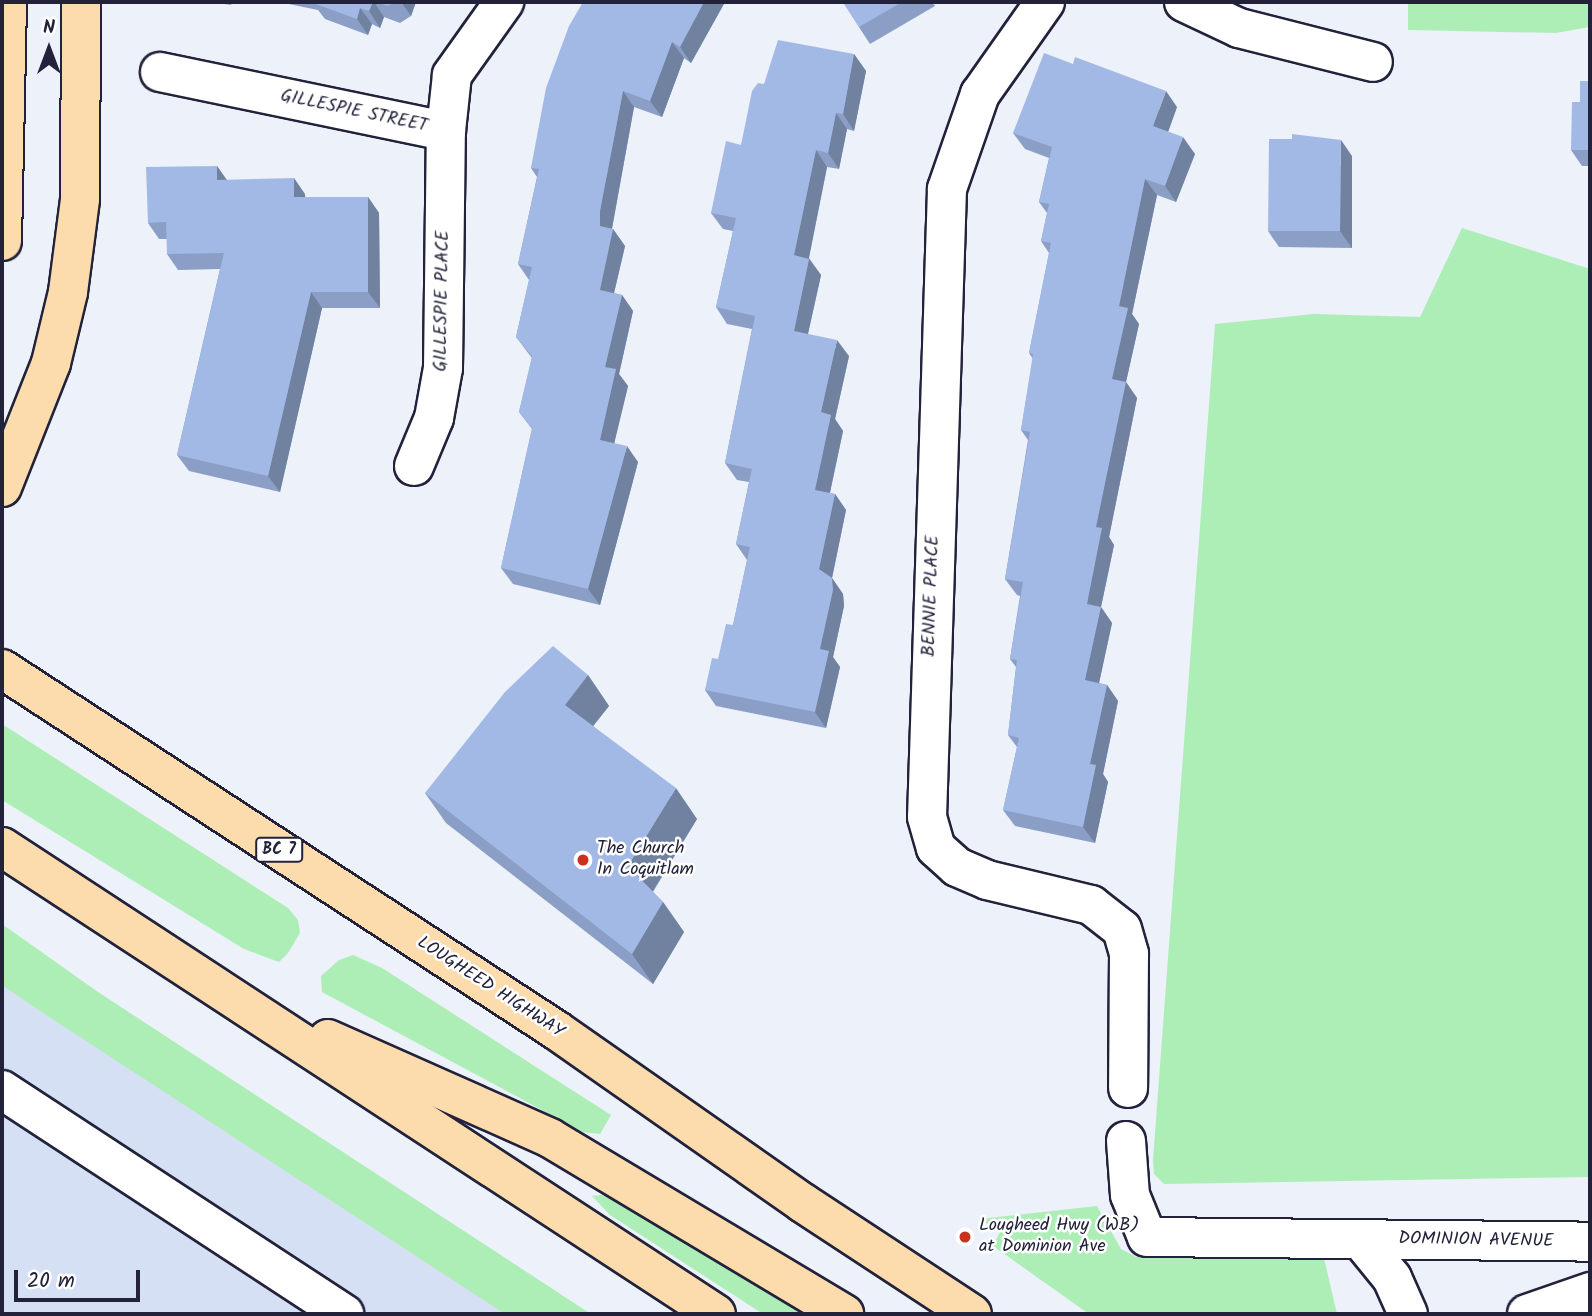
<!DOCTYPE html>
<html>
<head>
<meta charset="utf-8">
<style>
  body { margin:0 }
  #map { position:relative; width:1592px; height:1316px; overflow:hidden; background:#ecf1fa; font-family:Kalam,sans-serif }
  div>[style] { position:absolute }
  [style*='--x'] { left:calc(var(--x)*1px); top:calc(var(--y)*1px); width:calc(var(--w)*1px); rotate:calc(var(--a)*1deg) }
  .built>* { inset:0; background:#d6e0f4 }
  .green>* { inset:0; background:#adeeb6 }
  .roads { filter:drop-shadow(2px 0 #22223b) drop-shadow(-2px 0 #22223b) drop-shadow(0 2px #22223b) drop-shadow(0 -2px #22223b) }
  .minor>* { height:38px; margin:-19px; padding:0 19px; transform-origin:19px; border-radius:19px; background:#fff }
  .major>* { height:38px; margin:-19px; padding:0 19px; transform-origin:19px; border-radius:19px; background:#fcdcac }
  .wall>* { inset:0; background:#8b9fc6 }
  .shaded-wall>* { inset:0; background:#7182a1 }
  .building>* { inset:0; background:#a2b9e6 }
  .dots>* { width:19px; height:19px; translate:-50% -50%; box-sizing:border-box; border:4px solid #fff; border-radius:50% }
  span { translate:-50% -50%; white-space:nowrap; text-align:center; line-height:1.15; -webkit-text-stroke:5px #fff; paint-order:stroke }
  .shield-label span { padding:2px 5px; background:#fff; border:2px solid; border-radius:5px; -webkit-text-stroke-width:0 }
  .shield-label { font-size:16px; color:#22223b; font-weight:700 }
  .street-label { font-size:18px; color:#22223b }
  .poi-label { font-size:18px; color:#22223b }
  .left { translate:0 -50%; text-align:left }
  .frame { position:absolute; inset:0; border:4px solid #22223b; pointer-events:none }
  .north { position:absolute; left:14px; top:14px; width:70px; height:70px; -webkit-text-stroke:5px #fff; paint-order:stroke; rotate:0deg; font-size:19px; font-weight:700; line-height:28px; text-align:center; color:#22223b }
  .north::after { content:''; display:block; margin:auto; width:24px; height:32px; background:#22223b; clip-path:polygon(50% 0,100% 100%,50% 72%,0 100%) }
  .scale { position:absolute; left:14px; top:1270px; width:126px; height:32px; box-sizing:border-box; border:4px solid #22223b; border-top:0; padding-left:9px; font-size:21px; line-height:24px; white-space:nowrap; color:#22223b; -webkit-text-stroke:5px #fff; paint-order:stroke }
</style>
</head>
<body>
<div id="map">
  <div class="built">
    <div style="clip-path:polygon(2px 972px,536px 1314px,2px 1314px)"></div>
  </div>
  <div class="green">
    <div style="clip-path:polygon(1408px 2px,1590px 2px,1590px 27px,1556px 33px,1408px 30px)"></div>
    <div style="clip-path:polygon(1462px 228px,1590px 269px,1590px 1177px,1164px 1184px,1154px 1174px,1153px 1160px,1215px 324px,1313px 314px,1420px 317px)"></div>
    <div style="clip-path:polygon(2px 724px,288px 908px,298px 920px,300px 933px,288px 953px,279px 962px,244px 949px,2px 800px)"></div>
    <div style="clip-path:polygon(2px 924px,98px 992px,591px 1314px,505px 1314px,37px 1009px,2px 985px)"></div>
    <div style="clip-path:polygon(353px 955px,382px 968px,611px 1115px,600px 1134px,583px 1132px,322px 992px,321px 976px,339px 960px)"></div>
    <div style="clip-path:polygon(602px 1195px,641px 1212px,807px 1314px,763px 1314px,610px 1215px,592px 1196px)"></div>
    <div style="clip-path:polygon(1097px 1206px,1121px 1249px,1136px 1257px,1324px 1258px,1337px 1314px,1089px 1314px,993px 1246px,1000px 1232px,979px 1219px)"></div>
  </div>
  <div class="roads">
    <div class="minor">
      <div style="--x:1045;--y:2;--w:113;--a:125.2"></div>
      <div style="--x:980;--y:94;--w:101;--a:109.2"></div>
      <div style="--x:947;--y:189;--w:628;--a:91.82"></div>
      <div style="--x:927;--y:817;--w:32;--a:74"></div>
      <div style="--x:936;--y:848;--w:28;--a:42"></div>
      <div style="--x:957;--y:867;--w:33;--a:23"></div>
      <div style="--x:987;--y:880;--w:107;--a:13.5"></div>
      <div style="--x:1091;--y:905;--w:39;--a:38"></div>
      <div style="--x:1122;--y:929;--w:26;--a:74"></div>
      <div style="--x:1129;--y:954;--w:134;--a:90.4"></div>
      <div style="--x:1184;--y:2;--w:61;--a:25.3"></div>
      <div style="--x:1239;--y:28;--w:138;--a:14.2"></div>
      <div style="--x:160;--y:72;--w:292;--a:11.7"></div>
      <div style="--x:414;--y:466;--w:52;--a:-67.4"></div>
      <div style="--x:434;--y:418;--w:51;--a:-79.8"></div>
      <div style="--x:443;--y:368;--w:237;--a:-89.3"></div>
      <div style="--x:446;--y:131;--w:56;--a:-83.9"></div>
      <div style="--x:452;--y:75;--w:90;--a:-54.5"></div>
      <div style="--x:2;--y:1090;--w:409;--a:33.2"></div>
      <div style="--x:1126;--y:1141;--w:54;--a:85.8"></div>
      <div style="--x:1130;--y:1195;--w:45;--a:68"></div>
      <div style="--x:1147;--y:1237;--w:443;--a:0.6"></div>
      <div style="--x:1361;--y:1240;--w:49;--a:50.8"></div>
      <div style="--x:1392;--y:1278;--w:39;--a:66"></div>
      <div style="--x:1527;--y:1314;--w:67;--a:-19.2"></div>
    </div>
    <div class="major">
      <div style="--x:2;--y:241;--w:239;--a:-88.8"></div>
      <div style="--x:2;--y:487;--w:133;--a:-68.4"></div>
      <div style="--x:51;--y:363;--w:73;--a:-76.5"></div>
      <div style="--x:68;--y:292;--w:94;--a:-82.6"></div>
      <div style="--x:80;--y:199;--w:197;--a:-89.7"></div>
      <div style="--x:2;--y:669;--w:661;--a:33.09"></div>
      <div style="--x:556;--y:1030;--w:302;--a:35"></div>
      <div style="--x:803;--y:1203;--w:202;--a:33.3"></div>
      <div style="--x:2;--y:847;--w:853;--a:33.19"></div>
      <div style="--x:328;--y:1039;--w:243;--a:24"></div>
      <div style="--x:550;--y:1138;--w:343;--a:30.9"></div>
    </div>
  </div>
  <div class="wall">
    <div style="clip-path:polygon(210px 2px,232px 2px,231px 5px)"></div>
    <div style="clip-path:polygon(279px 2px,416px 2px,411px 16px,400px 23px,384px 17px,380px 28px,372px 24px,368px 35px,325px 19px,318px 10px)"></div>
    <div style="clip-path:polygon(583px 2px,725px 2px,691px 63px,684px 58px,662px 117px,634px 107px,612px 229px,613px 229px,625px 246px,614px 293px,622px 295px,633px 311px,619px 374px,628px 386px,614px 443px,638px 462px,600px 605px,513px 584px,501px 568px,532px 429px,519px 412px,532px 358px,516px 337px,529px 280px,518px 264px,537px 177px,531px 168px)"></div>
    <div style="clip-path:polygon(843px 2px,932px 2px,935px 6px,870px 44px,859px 27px)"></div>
    <div style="clip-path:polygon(854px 54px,866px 71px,854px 131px,847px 129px,839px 169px,827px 167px,809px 258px,821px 275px,808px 334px,849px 356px,835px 419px,843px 431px,830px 493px,835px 494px,846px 510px,832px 578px,843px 594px,844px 606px,833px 657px,840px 667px,826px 728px,716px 706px,705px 690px,733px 625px,747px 560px,736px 544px,749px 482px,737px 480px,725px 463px,752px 329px,727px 324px,716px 307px,733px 231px,723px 229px,711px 213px,741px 145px,764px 84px)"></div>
    <div style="clip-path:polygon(1590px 81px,1590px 166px,1582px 166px,1571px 150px,1580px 102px)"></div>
    <div style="clip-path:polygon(1177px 107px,1168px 132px,1195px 154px,1176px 202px,1157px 195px,1132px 314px,1139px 324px,1126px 382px,1137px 398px,1109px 537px,1114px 545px,1101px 607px,1112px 623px,1099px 683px,1107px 685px,1118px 701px,1103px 774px,1108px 782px,1095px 843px,1015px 826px,1003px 810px,1017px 747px,1008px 735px,1016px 667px,1010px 659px,1020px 596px,1017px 595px,1005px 579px,1028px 440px,1021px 430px,1033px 359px,1029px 353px,1049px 253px,1041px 241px,1047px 213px,1039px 202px,1049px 158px,1025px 149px,1013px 133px)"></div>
    <div style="clip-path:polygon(1352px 156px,1352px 248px,1279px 247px,1268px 231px)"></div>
    <div style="clip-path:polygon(217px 166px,227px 180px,305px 194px,305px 197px,368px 197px,379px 213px,380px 308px,322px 308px,280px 492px,189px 471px,177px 455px,220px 269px,178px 270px,167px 254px,167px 239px,159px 239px,148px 223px)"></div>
    <div style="clip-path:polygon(588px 675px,609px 706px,593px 726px,697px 819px,653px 892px,663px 902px,684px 932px,653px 984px,446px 823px,425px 793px)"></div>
  </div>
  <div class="shaded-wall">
    <div style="clip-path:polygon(373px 2px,374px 2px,384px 17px,380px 28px,369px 11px)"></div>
    <div style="clip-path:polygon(401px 2px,416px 2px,411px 16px)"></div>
    <div style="clip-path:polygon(704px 2px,725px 2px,691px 63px,680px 47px)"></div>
    <div style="clip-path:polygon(360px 8px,372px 24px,368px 35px,357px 19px)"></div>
    <div style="clip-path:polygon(672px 42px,684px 58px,662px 117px,650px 101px)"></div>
    <div style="clip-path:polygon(854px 54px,866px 71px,854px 131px,843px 114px)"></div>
    <div style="clip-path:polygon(623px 91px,634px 107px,612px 228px,611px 239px,613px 229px,625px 246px,611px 306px,600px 290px,600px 211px)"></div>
    <div style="clip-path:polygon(1166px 91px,1177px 107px,1164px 143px,1153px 126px)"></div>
    <div style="clip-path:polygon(836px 113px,847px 129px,839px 169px,828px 153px)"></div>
    <div style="clip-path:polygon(1183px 137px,1195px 154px,1176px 202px,1165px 186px)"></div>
    <div style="clip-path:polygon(1341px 140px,1352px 156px,1352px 248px,1340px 231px)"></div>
    <div style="clip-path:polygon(816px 150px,827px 167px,806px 272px,794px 255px)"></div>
    <div style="clip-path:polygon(217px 166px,228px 182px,217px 180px)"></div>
    <div style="clip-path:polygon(294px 178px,305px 194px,306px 214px,294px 197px)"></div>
    <div style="clip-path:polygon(1145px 179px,1157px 195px,1132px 314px,1139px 324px,1126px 382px,1137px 398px,1109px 537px,1114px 545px,1101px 607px,1112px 623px,1096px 697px,1085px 680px,1087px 604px,1096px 527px,1119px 306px)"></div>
    <div style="clip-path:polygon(368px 197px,379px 213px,380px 308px,368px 292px)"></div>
    <div style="clip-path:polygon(809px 259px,821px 275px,805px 347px,794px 331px)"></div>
    <div style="clip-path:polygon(311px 292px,322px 308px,280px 492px,268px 476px)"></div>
    <div style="clip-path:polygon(622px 295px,633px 311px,619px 374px,628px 386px,611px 457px,600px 440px,605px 367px)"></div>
    <div style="clip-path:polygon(837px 340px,849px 356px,835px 419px,843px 431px,827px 506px,815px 490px,821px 412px)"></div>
    <div style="clip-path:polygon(627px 446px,638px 462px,600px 605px,588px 589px)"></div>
    <div style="clip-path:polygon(835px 494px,846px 510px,832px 578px,843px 594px,844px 606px,833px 657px,840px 667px,826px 728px,815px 712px,819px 569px)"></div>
    <div style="clip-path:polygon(588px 675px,609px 706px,586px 735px,565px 705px)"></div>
    <div style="clip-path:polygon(1107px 685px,1118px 701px,1103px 774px,1108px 782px,1095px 843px,1083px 827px,1090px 764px)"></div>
    <div style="clip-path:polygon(676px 788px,697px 819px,649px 897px,628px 866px)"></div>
    <div style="clip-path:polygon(663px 902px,684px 932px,653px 984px,632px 954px)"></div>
  </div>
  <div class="building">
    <div style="clip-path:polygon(314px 2px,373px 2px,369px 11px,360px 8px,357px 19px,313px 3px)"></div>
    <div style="clip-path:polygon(376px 2px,395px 2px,388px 6px)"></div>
    <div style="clip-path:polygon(583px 2px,704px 2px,680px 47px,672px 42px,650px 101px,623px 91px,600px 211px,600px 226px,613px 229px,600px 290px,622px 295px,605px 367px,616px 369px,600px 440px,627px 446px,588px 589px,501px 568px,532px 428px,519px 412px,532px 356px,516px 337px,532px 267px,518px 264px,539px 169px,531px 168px,546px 88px,569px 26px)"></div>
    <div style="clip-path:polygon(843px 2px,902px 2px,859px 27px)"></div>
    <div style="clip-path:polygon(778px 40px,854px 54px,843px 114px,836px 113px,828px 153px,816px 150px,794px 255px,809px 259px,794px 331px,837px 340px,821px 412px,831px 415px,815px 490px,835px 494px,819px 569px,832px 578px,833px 590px,820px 649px,829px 651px,815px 712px,705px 690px,712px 658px,718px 659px,726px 624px,733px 625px,750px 547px,736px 544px,752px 469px,725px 463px,755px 316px,716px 307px,736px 218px,711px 213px,726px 141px,741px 145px,752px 91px,758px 83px,764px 84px)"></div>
    <div style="clip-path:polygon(1044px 53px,1073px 64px,1075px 57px,1166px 91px,1153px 126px,1183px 137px,1165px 186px,1145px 179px,1119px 306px,1128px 308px,1112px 379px,1126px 382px,1096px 527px,1102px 528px,1087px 604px,1101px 607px,1085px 680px,1107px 685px,1090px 764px,1096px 765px,1083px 827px,1003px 810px,1019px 738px,1008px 735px,1017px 660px,1010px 659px,1023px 582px,1005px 579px,1030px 432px,1021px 430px,1033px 354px,1029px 353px,1051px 243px,1041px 241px,1049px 204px,1039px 202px,1052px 147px,1013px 133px)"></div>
    <div style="clip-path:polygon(1580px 81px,1590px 81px,1590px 150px,1571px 150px,1572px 102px,1580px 102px)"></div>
    <div style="clip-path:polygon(1292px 134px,1341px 140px,1340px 231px,1268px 231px,1269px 139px,1292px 139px)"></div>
    <div style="clip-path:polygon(217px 166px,217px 180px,294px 178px,294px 197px,368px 197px,368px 292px,311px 292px,268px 476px,177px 455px,224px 253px,167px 254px,166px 222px,148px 223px,146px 167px)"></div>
    <div style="clip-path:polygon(553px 646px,588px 675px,565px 705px,676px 788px,628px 866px,663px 902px,632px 954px,425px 793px,505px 692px)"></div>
  </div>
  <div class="dots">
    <div style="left:583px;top:860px;background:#c8321e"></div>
    <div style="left:965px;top:1237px;background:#c8321e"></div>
  </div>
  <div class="shield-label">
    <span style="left:279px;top:850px">BC 7</span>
  </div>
  <div class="street-label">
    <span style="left:354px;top:112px;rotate:12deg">GILLESPIE STREET</span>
    <span style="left:443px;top:301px;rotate:-89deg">GILLESPIE PLACE</span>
    <span style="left:932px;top:596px;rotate:-88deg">BENNIE PLACE</span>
    <span style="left:490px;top:988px;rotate:33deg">LOUGHEED HIGHWAY</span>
    <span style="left:1476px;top:1241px;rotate:1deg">DOMINION AVENUE</span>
  </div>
  <div class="poi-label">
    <span class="left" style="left:597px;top:860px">The Church<br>In Coquitlam</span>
    <span class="left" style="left:979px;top:1237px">Lougheed Hwy (WB)<br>at Dominion Ave</span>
  </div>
  <div class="frame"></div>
  <div class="north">N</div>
  <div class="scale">20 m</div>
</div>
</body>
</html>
